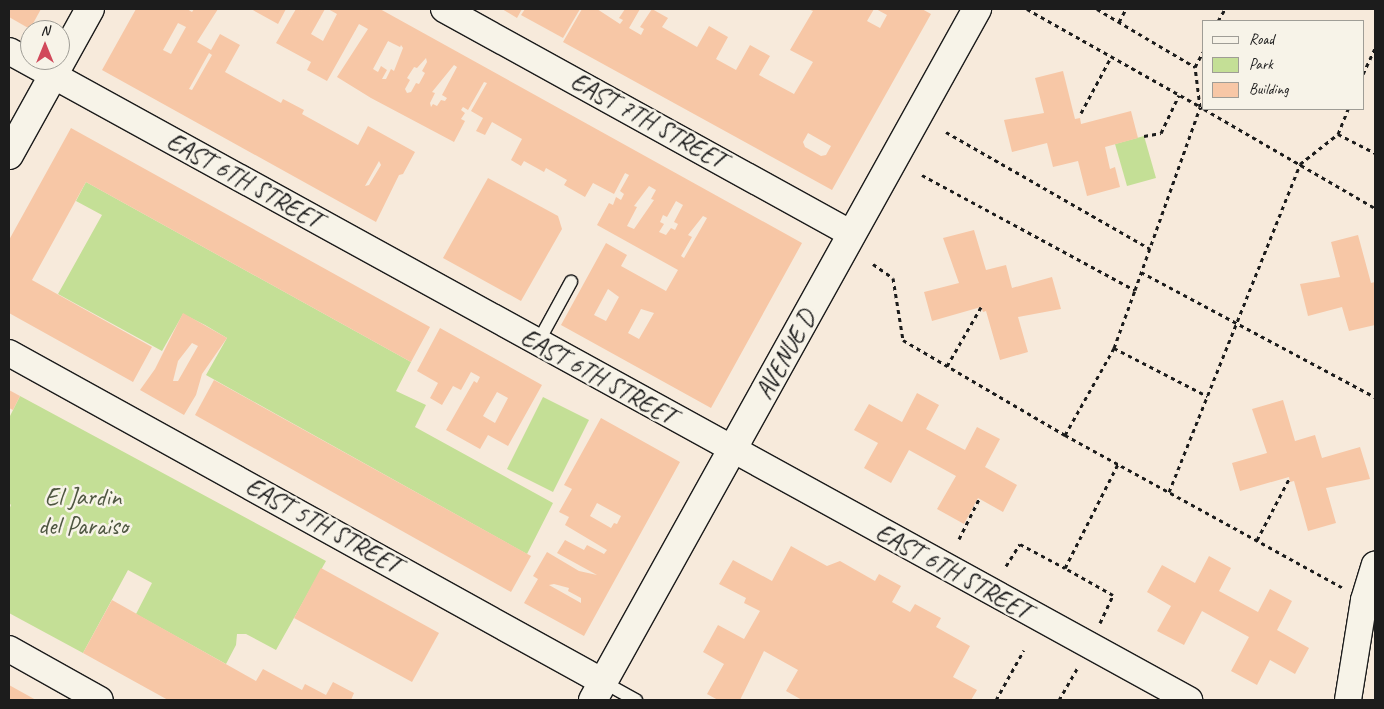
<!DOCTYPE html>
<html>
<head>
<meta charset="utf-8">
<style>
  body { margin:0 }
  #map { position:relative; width:1384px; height:709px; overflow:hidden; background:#f7eadb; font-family:Caveat,sans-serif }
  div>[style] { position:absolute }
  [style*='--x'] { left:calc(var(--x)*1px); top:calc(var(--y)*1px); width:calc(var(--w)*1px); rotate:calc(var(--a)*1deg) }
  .green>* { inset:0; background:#c4df96 }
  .building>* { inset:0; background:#f7c7a6 }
  .path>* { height:3px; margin-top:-1.5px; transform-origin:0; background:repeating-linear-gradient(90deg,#1c1c1c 0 4px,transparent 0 8px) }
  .roads { filter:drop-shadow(1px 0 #1c1c1c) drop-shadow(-1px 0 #1c1c1c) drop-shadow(0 1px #1c1c1c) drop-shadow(0 -1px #1c1c1c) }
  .service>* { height:12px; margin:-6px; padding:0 6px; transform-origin:6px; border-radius:6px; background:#f7f3e8 }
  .minor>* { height:26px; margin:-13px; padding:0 13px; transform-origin:13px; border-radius:13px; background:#f7f3e8 }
  .tertiary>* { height:28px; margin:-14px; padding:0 14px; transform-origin:14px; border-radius:14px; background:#f7f3e8 }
  .secondary>* { height:28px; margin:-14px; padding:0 14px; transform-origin:14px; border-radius:14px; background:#f7f3e8 }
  span { translate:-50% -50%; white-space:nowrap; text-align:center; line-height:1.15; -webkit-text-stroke:5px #f7f3e8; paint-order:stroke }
  .street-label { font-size:25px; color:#1c1c1c }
  .park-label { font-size:25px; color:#4e5641 }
  .frame { position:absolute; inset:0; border:10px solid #1c1c1c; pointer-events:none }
  .legend { position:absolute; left:1202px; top:20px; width:162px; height:90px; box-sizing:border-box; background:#f7f3e8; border:1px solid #9f9d96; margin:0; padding:6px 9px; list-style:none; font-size:15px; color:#1c1c1c }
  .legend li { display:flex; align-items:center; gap:10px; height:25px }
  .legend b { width:25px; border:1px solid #9f9d96 }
  .north { position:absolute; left:20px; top:20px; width:50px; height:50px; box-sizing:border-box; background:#f7f3e8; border:1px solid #9f9d96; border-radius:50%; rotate:0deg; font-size:14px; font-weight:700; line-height:20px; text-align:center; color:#1c1c1c }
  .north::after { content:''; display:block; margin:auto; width:18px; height:22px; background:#d1495b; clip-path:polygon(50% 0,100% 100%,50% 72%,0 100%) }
</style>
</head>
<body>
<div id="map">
  <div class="green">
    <div style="clip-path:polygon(1144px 136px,1156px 178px,1127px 186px,1115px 144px)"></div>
    <div style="clip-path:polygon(86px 182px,411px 362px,396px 391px,426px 405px,415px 427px,553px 503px,527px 554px,206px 375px,227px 338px,205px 325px,183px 314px,162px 351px,58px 294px,102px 215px,76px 201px)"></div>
    <div style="clip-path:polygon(20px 396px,326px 561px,276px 650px,246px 634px,237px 634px,236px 645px,226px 664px,136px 614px,152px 583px,128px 570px,83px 653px,9px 613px,9px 510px,11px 505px,9px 503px,9px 418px)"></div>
    <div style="clip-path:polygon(543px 397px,589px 420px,553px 492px,507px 469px)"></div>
  </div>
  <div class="building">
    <div style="clip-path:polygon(9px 9px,41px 9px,30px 29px,9px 17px)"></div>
    <div style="clip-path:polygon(evenodd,136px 9px,187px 9px,192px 12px,194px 9px,218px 9px,197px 42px,211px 50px,220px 34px,240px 45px,225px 72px,281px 103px,283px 99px,304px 110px,302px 114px,358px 145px,368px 126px,415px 152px,403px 174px,399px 175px,376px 222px,102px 70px,136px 9px,178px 23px,186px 27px,171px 54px,163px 50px,178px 23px,136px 9px,209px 53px,212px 55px,192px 90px,189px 89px,209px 53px,136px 9px,379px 161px,381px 165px,369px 185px,365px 186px,379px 161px)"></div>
    <div style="clip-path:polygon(251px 9px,286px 9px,278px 24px)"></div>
    <div style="clip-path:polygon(evenodd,296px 9px,325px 9px,311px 34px,323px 41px,337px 14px,328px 9px,380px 9px,802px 243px,711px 408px,561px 325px,606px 243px,627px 255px,621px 266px,666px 291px,678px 270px,597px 225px,609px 203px,613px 205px,616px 197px,621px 200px,624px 194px,620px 191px,629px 175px,625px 173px,614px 194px,593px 183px,585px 197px,564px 185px,567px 180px,546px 168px,544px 172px,524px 161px,521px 166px,511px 160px,522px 139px,492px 122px,485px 135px,476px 131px,483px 118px,471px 111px,487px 83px,484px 82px,468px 110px,463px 107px,461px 110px,465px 113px,461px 119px,465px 121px,454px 142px,371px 98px,337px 77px,368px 29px,359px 24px,327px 81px,307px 70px,311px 62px,276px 43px,296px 9px,388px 41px,400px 47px,401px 45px,403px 48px,394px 71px,391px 69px,386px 79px,382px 79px,387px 70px,381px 66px,378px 72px,373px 69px,388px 41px,296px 9px,426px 58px,427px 62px,422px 71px,425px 73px,419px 84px,416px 83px,411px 92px,407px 93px,405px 89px,410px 80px,407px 78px,414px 67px,417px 68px,426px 58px,296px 9px,454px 65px,457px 67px,442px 95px,447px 98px,445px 101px,441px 100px,437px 106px,433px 104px,431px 107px,430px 103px,435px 93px,432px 92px,454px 65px,296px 9px,649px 186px,656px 190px,651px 199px,654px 200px,634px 229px,627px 226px,637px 207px,634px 206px,649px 186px,296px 9px,676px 201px,683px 205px,674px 222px,678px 224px,675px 230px,671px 228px,666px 235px,659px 232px,664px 224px,660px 222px,663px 215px,667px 217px,676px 201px,296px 9px,703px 216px,707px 218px,684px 258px,681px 256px,692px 237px,688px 235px,703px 216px,296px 9px,608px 289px,619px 297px,606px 321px,594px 315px,608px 289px,296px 9px,641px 309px,654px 313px,639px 339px,628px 333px,641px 309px)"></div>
    <div style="clip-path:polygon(502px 9px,522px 9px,517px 18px)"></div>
    <div style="clip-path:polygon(525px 9px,580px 9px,563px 38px,521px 15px)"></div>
    <div style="clip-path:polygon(evenodd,582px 9px,597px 9px,620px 24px,623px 20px,619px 18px,625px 9px,640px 9px,629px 28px,641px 35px,644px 29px,640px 27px,652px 9px,668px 18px,662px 27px,697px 47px,709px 26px,728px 37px,716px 59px,736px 70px,750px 45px,770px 56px,759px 75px,794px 94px,813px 62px,790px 50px,813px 11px,808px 9px,874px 9px,867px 21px,880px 28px,887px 15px,876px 9px,922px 9px,931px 14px,832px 190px,563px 42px,582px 9px,808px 133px,831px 146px,826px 155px,821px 156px,805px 147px,803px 142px,808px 133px)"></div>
    <div style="clip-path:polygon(1063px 71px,1075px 119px,1080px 118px,1081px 124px,1131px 111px,1138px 138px,1105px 147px,1110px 169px,1115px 167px,1120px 187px,1087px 196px,1078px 161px,1053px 167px,1047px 143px,1012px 152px,1004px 120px,1044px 113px,1035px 78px)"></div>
    <div style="clip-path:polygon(71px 128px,430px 327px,411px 362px,86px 182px,32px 280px,152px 347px,133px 382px,9px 313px,9px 240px)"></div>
    <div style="clip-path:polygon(488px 178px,558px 216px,562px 229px,521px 301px,443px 258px)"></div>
    <div style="clip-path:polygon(974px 230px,986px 270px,1006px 265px,1012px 288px,1052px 277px,1061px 309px,1018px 317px,1028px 352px,1000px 360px,986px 311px,983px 312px,981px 307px,932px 321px,924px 292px,959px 283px,943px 238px)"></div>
    <div style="clip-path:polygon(1358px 235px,1371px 283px,1375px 282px,1375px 325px,1349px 331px,1342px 307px,1308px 316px,1300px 284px,1340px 277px,1331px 242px)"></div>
    <div style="clip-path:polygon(evenodd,183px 313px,227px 338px,202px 374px,196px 395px,184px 415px,140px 390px,155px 369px,183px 313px,192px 343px,198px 346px,178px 381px,173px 381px,178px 361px,192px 343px)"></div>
    <div style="clip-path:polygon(evenodd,440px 328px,542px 385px,508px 446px,488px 435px,480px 449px,446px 430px,474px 381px,477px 383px,480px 377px,471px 372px,461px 390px,453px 386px,442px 405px,430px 398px,438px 383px,417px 371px,440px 328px,497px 392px,508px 398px,495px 423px,483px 416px,497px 392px)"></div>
    <div style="clip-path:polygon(214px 380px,531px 556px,511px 592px,195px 415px)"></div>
    <div style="clip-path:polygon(9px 390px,20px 396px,13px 410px,9px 408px)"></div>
    <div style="clip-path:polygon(917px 393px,939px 405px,926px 429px,965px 450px,977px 427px,1000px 439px,985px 467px,1017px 485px,1003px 512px,978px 498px,964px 524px,937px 509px,956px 476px,909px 450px,891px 483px,864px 468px,878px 443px,854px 430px,869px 404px,902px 422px)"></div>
    <div style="clip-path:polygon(1283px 400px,1295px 441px,1315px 435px,1322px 458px,1360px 447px,1370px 479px,1326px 488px,1336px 523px,1308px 531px,1294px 481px,1290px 482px,1289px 477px,1240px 491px,1232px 463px,1267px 453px,1252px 409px)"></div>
    <div style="clip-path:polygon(evenodd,601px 418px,680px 462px,584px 636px,524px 603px,538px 579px,533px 576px,547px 552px,579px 571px,597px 575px,557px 553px,565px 540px,584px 550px,587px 545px,604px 554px,607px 550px,565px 525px,569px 517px,559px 512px,572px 489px,564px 485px,601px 418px,597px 503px,621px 516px,617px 524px,614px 523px,611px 528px,590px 516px,597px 503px,601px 418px,554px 584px,569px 588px,568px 591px,581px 598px,581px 603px,549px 585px,554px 584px)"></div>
    <div style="clip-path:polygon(791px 546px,827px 566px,840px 561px,875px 581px,879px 574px,901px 586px,892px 602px,910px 612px,915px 604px,941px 618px,936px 627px,970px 646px,953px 677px,977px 690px,971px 700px,802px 700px,786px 691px,798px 670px,764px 651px,740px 700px,718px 700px,707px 694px,724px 664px,703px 652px,718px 625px,744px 639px,760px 611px,744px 603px,746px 598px,719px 584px,733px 560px,772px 581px)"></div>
    <div style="clip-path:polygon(1209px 556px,1231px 568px,1219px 591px,1258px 612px,1270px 589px,1292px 601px,1277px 630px,1309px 648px,1295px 674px,1270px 660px,1257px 685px,1231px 671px,1249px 637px,1202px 611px,1184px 645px,1157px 631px,1171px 606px,1147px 592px,1162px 565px,1195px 583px)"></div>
    <div style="clip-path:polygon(321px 568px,439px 633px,412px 682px,294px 618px)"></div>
    <div style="clip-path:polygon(112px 600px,256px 681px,263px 669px,302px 690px,305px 684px,326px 695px,333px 682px,354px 693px,351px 700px,168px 700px,83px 653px)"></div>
    <div style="clip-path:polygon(9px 685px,36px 700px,9px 700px)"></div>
  </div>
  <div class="path">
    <div style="--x:1027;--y:9;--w:202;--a:29.4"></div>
    <div style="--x:1097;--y:9;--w:114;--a:30.6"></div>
    <div style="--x:1218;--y:21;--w:14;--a:-60"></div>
    <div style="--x:1119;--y:22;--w:15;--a:-62"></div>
    <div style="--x:1363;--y:74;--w:29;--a:-65"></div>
    <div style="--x:1204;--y:109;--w:198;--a:30.1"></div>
    <div style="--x:1081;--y:113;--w:64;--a:-61.8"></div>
    <div style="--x:946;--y:132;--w:235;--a:29.8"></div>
    <div style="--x:1338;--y:134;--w:42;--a:27.2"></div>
    <div style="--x:1144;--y:136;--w:17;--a:-10"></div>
    <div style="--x:1161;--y:133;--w:42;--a:-64.7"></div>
    <div style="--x:922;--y:175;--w:242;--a:28.4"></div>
    <div style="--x:873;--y:264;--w:24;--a:35"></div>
    <div style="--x:893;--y:278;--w:63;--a:80.8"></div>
    <div style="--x:903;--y:340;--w:188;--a:30.4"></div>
    <div style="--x:1065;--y:435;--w:316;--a:28.8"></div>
    <div style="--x:1141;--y:272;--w:265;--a:28.1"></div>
    <div style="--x:1114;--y:348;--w:105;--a:27.3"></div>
    <div style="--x:947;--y:366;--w:68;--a:-60"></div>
    <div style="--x:1065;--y:435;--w:100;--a:-60.6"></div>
    <div style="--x:1114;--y:348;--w:62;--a:-70.1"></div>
    <div style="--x:1135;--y:290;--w:194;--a:-70.4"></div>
    <div style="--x:1200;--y:107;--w:40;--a:-97.1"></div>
    <div style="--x:1195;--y:67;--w:17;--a:-62"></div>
    <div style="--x:1169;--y:492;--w:353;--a:-68.2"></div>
    <div style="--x:1300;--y:164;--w:48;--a:-38.3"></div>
    <div style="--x:1338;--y:134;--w:27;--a:-68"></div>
    <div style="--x:959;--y:539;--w:45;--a:-63.4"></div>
    <div style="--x:1257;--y:540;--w:69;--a:-62.3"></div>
    <div style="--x:1006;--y:566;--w:26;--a:-58"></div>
    <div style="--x:1020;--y:544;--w:51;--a:28.1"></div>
    <div style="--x:1100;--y:623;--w:31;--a:-65"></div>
    <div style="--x:1113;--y:595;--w:55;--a:-150.6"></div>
    <div style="--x:1065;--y:568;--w:117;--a:-63"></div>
    <div style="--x:996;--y:700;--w:57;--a:-60.8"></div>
    <div style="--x:1059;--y:700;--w:38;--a:-60"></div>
  </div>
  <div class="roads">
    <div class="service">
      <div style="--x:537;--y:344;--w:71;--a:-61.3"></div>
      <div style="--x:603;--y:682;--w:38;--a:29"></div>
    </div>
    <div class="minor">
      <div style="--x:444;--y:9;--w:466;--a:28.9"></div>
      <div style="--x:9;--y:51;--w:1347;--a:28.81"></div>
      <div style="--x:9;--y:353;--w:679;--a:28.98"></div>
      <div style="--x:9;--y:649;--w:104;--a:29.3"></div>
      <div style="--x:1348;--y:700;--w:101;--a:-80.9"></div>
      <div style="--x:1364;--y:600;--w:37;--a:-73"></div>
    </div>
    <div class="tertiary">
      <div style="--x:593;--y:700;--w:791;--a:-60.94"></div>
    </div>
    <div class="secondary">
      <div style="--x:9;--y:155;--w:167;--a:-61"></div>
    </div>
  </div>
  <div class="street-label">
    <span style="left:648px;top:121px;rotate:29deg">EAST 7TH STREET</span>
    <span style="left:244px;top:181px;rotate:29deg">EAST 6TH STREET</span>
    <span style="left:786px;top:355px;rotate:-61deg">AVENUE D</span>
    <span style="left:598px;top:377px;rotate:29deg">EAST 6TH STREET</span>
    <span style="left:323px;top:526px;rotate:29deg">EAST 5TH STREET</span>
    <span style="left:953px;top:572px;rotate:29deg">EAST 6TH STREET</span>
  </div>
  <div class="park-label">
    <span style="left:83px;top:512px">El Jardin<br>del Paraiso</span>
  </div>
  <div class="frame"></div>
  <ul class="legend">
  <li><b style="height:6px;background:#f7f3e8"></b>Road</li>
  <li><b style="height:14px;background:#c4df96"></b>Park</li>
  <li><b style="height:14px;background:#f7c7a6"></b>Building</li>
  </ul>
  <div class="north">N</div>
</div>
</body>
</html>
